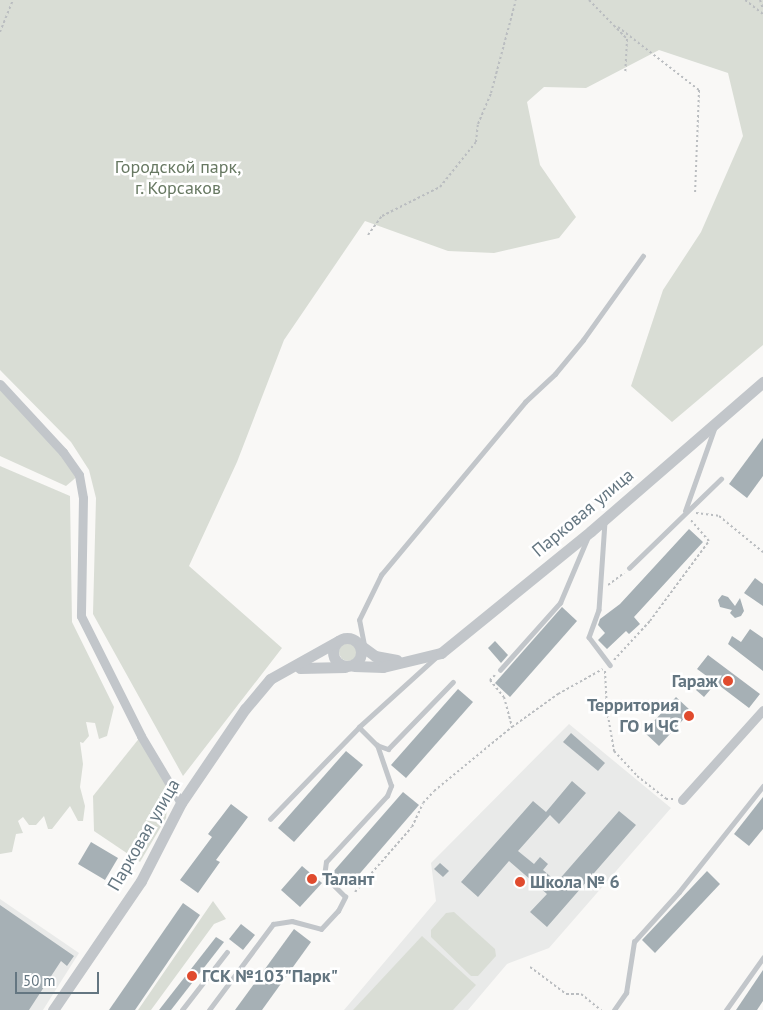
<!DOCTYPE html>
<html>
<head>
<meta charset="utf-8">
<style>
  body { margin:0 }
  #map { position:relative; width:763px; height:1010px; overflow:hidden; background:#f9f8f6; font-family:"PT Sans",sans-serif }
  div>[style] { position:absolute }
  [style*='--x'] { left:calc(var(--x)*1px); top:calc(var(--y)*1px); width:calc(var(--w)*1px); rotate:calc(var(--a)*1deg) }
  .built>* { inset:0; background:#e9eae9 }
  .green>* { inset:0; background:#d9ddd5 }
  .round { border-radius:50% }
  .building>* { inset:0; background:#a6b0b5 }
  .path>* { height:2px; margin-top:-1px; transform-origin:0; background:repeating-linear-gradient(90deg,#babdc0 0 2.5px,transparent 0 5px) }
  .service>* { height:4.5px; margin:-2.25px; padding:0 2.25px; transform-origin:2.25px; border-radius:2.25px; background:#c2c6ca }
  .minor>* { height:9px; margin:-4.5px; padding:0 4.5px; transform-origin:4.5px; border-radius:4.5px; background:#c2c6ca }
  .tertiary>* { height:11px; margin:-5.5px; padding:0 5.5px; transform-origin:5.5px; border-radius:5.5px; background:#c2c6ca }
  .tertiary>.ring { margin:-5.5px; padding:0; box-sizing:content-box; background:none; border:11px solid #c2c6ca; border-radius:50% }
  .dots>* { width:14px; height:14px; translate:-50% -50%; box-sizing:border-box; border:2px solid #fff; border-radius:50% }
  span { translate:-50% -50%; white-space:nowrap; text-align:center; line-height:1.15; -webkit-text-stroke:5px #fff; paint-order:stroke }
  .park-label { font-size:18px; color:#687963 }
  .street-label { font-size:18px; color:#647681 }
  .poi-label { font-size:18px; color:#647681; font-weight:700 }
  .right { translate:-100% -50%; text-align:right }
  .left { translate:0 -50%; text-align:left }
  .scale { position:absolute; left:15px; top:972px; width:84px; height:22px; box-sizing:border-box; border:2px solid #647681; border-top:0; padding-left:6px; font-size:15px; line-height:18px; white-space:nowrap; color:#647681; -webkit-text-stroke:4px #fff; paint-order:stroke }
</style>
</head>
<body>
<div id="map">
  <div class="built">
    <div style="clip-path:polygon(569px 724px,671px 808px,549px 948px,507px 964px,468px 1010px,344px 1010px,436px 901px,431px 863px)"></div>
    <div style="clip-path:polygon(0 899px,79px 953px,43px 1010px,0 1010px)"></div>
  </div>
  <div class="green">
    <div style="clip-path:polygon(0 0,763px 0,763px 345px,672px 422px,631px 386px,663px 290px,701px 232px,743px 136px,728px 73px,659px 50px,586px 88px,544px 87px,527px 102px,540px 165px,576px 217px,559px 238px,494px 253px,448px 251px,365px 221px,284px 340px,237px 462px,189px 566px,282px 648px,183px 776px,93px 614px,96px 498px,89px 470px,71px 442px,0 370px)"></div>
    <div style="clip-path:polygon(0 384px,79px 475px,66px 486px,0 456px)"></div>
    <div style="clip-path:polygon(0 466px,70px 496px,72px 622px,114px 707px,107px 736px,99px 739px,95px 723px,86px 722px,89px 736px,83px 743px,80px 742px,83px 764px,80px 787px,85px 806px,83px 821px,78px 821px,70px 806px,52px 829px,48px 829px,44px 816px,36px 825px,29px 825px,23px 817px,18px 821px,23px 833px,16px 834px,12px 852px,0 854px)"></div>
    <div class="round" style="left:339px;top:643px;width:18px;height:18px"></div>
    <div style="clip-path:polygon(141px 736px,169px 789px,166px 818px,140px 862px,94px 831px,93px 796px)"></div>
    <div style="clip-path:polygon(213px 901px,226px 919px,214px 924px,151px 1010px,138px 1010px)"></div>
    <div style="clip-path:polygon(454px 912px,495px 949px,496px 956px,478px 976px,471px 976px,431px 937px,431px 930px,446px 913px)"></div>
    <div style="clip-path:polygon(422px 936px,476px 985px,453px 1010px,353px 1010px)"></div>
  </div>
  <div class="building">
    <div style="clip-path:polygon(763px 438px,763px 476px,747px 498px,729px 484px)"></div>
    <div style="clip-path:polygon(689px 529px,703px 542px,634px 617px,640px 624px,629px 634px,626px 631px,607px 649px,598px 640px,605px 633px,598px 625px,600px 619px,620px 604px)"></div>
    <div style="clip-path:polygon(755px 578px,763px 584px,763px 606px,744px 593px)"></div>
    <div style="clip-path:polygon(722px 595px,728px 597px,735px 606px,740px 598px,744px 611px,741px 616px,735px 618px,730px 613px,732px 610px,720px 607px,718px 600px)"></div>
    <div style="clip-path:polygon(562px 607px,577px 621px,510px 697px,495px 683px)"></div>
    <div style="clip-path:polygon(750px 629px,763px 638px,763px 671px,728px 644px,732px 636px,741px 642px)"></div>
    <div style="clip-path:polygon(495px 641px,508px 655px,501px 663px,488px 648px)"></div>
    <div style="clip-path:polygon(708px 655px,760px 694px,749px 708px,716px 683px,704px 697px,696px 690px,708px 677px,697px 669px)"></div>
    <div style="clip-path:polygon(458px 689px,473px 702px,406px 778px,391px 765px)"></div>
    <div style="clip-path:polygon(676px 697px,691px 711px,659px 746px,644px 732px)"></div>
    <div style="clip-path:polygon(571px 733px,605px 763px,598px 771px,563px 742px)"></div>
    <div style="clip-path:polygon(346px 751px,363px 765px,294px 842px,278px 828px)"></div>
    <div style="clip-path:polygon(572px 781px,586px 793px,559px 824px,550px 815px,518px 851px,534px 864px,540px 857px,548px 864px,543px 870px,557px 882px,619px 811px,636px 825px,547px 927px,530px 912px,547px 894px,509px 861px,478px 897px,461px 882px,533px 801px,546px 812px)"></div>
    <div style="clip-path:polygon(403px 792px,419px 805px,349px 886px,333px 872px)"></div>
    <div style="clip-path:polygon(763px 797px,763px 829px,749px 846px,734px 834px)"></div>
    <div style="clip-path:polygon(231px 804px,248px 817px,216px 860px,220px 862px,198px 893px,180px 880px,212px 837px,208px 834px)"></div>
    <div style="clip-path:polygon(91px 842px,118px 858px,105px 880px,78px 864px)"></div>
    <div style="clip-path:polygon(440px 863px,449px 871px,443px 877px,434px 869px)"></div>
    <div style="clip-path:polygon(302px 866px,322px 883px,300px 907px,281px 890px)"></div>
    <div style="clip-path:polygon(707px 871px,720px 884px,655px 953px,642px 940px)"></div>
    <div style="clip-path:polygon(183px 903px,200px 915px,135px 1010px,109px 1010px)"></div>
    <div style="clip-path:polygon(0 905px,74px 956px,67px 966px,61px 961px,29px 1010px,0 1010px)"></div>
    <div style="clip-path:polygon(241px 924px,255px 935px,243px 950px,229px 939px)"></div>
    <div style="clip-path:polygon(294px 929px,311px 942px,262px 1010px,235px 1010px)"></div>
    <div style="clip-path:polygon(216px 937px,224px 942px,171px 1010px,159px 1010px)"></div>
    <div style="clip-path:polygon(763px 970px,763px 1001px,757px 1010px,736px 1010px)"></div>
  </div>
  <div class="path">
    <div style="--x:589;--y:0;--w:54;--a:45.7"></div>
    <div style="--x:627;--y:39;--w:33;--a:93"></div>
    <div style="--x:745;--y:0;--w:23;--a:38"></div>
    <div style="--x:760;--y:0;--w:9;--a:72"></div>
    <div style="--x:618;--y:27;--w:103;--a:37.9"></div>
    <div style="--x:699;--y:90;--w:102;--a:92.2"></div>
    <div style="--x:0;--y:32;--w:35;--a:-68"></div>
    <div style="--x:368;--y:235;--w:24;--a:-54"></div>
    <div style="--x:382;--y:216;--w:65;--a:-26.6"></div>
    <div style="--x:440;--y:187;--w:58;--a:-51.3"></div>
    <div style="--x:476;--y:142;--w:18;--a:-84"></div>
    <div style="--x:478;--y:124;--w:34;--a:-67"></div>
    <div style="--x:491;--y:93;--w:96;--a:-75"></div>
    <div style="--x:696;--y:513;--w:23;--a:7"></div>
    <div style="--x:719;--y:516;--w:57;--a:39.3"></div>
    <div style="--x:608;--y:585;--w:20;--a:-37"></div>
    <div style="--x:614;--y:660;--w:53;--a:-47.3"></div>
    <div style="--x:650;--y:621;--w:99;--a:-53.6"></div>
    <div style="--x:709;--y:541;--w:28;--a:-131"></div>
    <div style="--x:605;--y:671;--w:39;--a:87"></div>
    <div style="--x:607;--y:710;--w:42;--a:80.3"></div>
    <div style="--x:614;--y:751;--w:34;--a:47"></div>
    <div style="--x:637;--y:776;--w:37;--a:38"></div>
    <div style="--x:666;--y:799;--w:7;--a:0"></div>
    <div style="--x:495;--y:675;--w:7;--a:135"></div>
    <div style="--x:490;--y:680;--w:22;--a:51"></div>
    <div style="--x:504;--y:697;--w:31;--a:75"></div>
    <div style="--x:355;--y:892;--w:86;--a:-48.8"></div>
    <div style="--x:412;--y:827;--w:26;--a:-65"></div>
    <div style="--x:423;--y:803;--w:16;--a:-47"></div>
    <div style="--x:434;--y:791;--w:101;--a:-39.4"></div>
    <div style="--x:512;--y:727;--w:57;--a:-35.7"></div>
    <div style="--x:558;--y:694;--w:51;--a:-29.1"></div>
    <div style="--x:530;--y:967;--w:45;--a:36.9"></div>
    <div style="--x:566;--y:994;--w:15;--a:0"></div>
    <div style="--x:581;--y:994;--w:26;--a:39"></div>
  </div>
  <div class="service">
    <div style="--x:685;--y:511;--w:87;--a:-70.5"></div>
    <div style="--x:605;--y:522;--w:88;--a:93.9"></div>
    <div style="--x:599;--y:610;--w:29;--a:110"></div>
    <div style="--x:589;--y:637;--w:35;--a:53"></div>
    <div style="--x:629;--y:568;--w:128;--a:-44.1"></div>
    <div style="--x:364;--y:645;--w:25;--a:-101"></div>
    <div style="--x:359;--y:620;--w:50;--a:-63.9"></div>
    <div style="--x:381;--y:575;--w:225;--a:-50.2"></div>
    <div style="--x:525;--y:402;--w:41;--a:-43"></div>
    <div style="--x:555;--y:374;--w:44;--a:-50.5"></div>
    <div style="--x:583;--y:340;--w:103;--a:-54.5"></div>
    <div style="--x:500;--y:670;--w:90;--a:-48.2"></div>
    <div style="--x:560;--y:603;--w:69;--a:-67.1"></div>
    <div style="--x:359;--y:727;--w:25;--a:45"></div>
    <div style="--x:377;--y:745;--w:12;--a:20"></div>
    <div style="--x:388;--y:749;--w:93;--a:-45.9"></div>
    <div style="--x:270;--y:819;--w:128;--a:-45.9"></div>
    <div style="--x:359;--y:727;--w:103;--a:-42.2"></div>
    <div style="--x:182;--y:1010;--w:73;--a:-52.2"></div>
    <div style="--x:209;--y:1010;--w:107;--a:-53.3"></div>
    <div style="--x:273;--y:924;--w:19;--a:-9"></div>
    <div style="--x:292;--y:921;--w:30;--a:15"></div>
    <div style="--x:321;--y:929;--w:25;--a:-47"></div>
    <div style="--x:338;--y:911;--w:16;--a:-63"></div>
    <div style="--x:345;--y:897;--w:30;--a:-135"></div>
    <div style="--x:324;--y:876;--w:14;--a:-82"></div>
    <div style="--x:326;--y:862;--w:90;--a:-47.3"></div>
    <div style="--x:387;--y:796;--w:11;--a:-68"></div>
    <div style="--x:391;--y:786;--w:43;--a:-108.9"></div>
    <div style="--x:614;--y:1010;--w:21;--a:-55"></div>
    <div style="--x:626;--y:993;--w:52;--a:-81.1"></div>
    <div style="--x:634;--y:942;--w:67;--a:-48"></div>
    <div style="--x:679;--y:892;--w:135;--a:-51.6"></div>
    <div style="--x:726;--y:1010;--w:64;--a:-54.6"></div>
  </div>
  <div class="minor">
    <div style="--x:0;--y:384;--w:93;--a:47.2"></div>
    <div style="--x:63;--y:452;--w:28;--a:55"></div>
    <div style="--x:79;--y:475;--w:23;--a:80"></div>
    <div style="--x:83;--y:498;--w:118;--a:91"></div>
    <div style="--x:81;--y:616;--w:134;--a:63.4"></div>
    <div style="--x:141;--y:736;--w:78;--a:59.2"></div>
    <div style="--x:682;--y:800;--w:121;--a:-48"></div>
  </div>
  <div class="tertiary">
    <div class="ring" style="left:333px;top:638px;width:17px;height:17px"></div>
    <div style="--x:360;--y:645;--w:19;--a:36"></div>
    <div style="--x:375;--y:656;--w:22;--a:10"></div>
    <div style="--x:354;--y:666;--w:29;--a:2"></div>
    <div style="--x:383;--y:667;--w:60;--a:-13.6"></div>
    <div style="--x:441;--y:653;--w:193;--a:-39.1"></div>
    <div style="--x:591;--y:531;--w:228;--a:-40.9"></div>
    <div style="--x:300;--y:668;--w:45;--a:-1.3"></div>
    <div style="--x:53;--y:1010;--w:156;--a:-55.7"></div>
    <div style="--x:141;--y:881;--w:88;--a:-62.9"></div>
    <div style="--x:181;--y:803;--w:114;--a:-55.8"></div>
    <div style="--x:245;--y:709;--w:39;--a:-50"></div>
    <div style="--x:270;--y:679;--w:78;--a:-29.2"></div>
  </div>
  <div class="dots">
    <div style="left:728px;top:681px;background:#e04b2e"></div>
    <div style="left:689px;top:716px;background:#e04b2e"></div>
    <div style="left:312px;top:879px;background:#e04b2e"></div>
    <div style="left:520px;top:882px;background:#e04b2e"></div>
    <div style="left:192px;top:976px;background:#e04b2e"></div>
  </div>
  <div class="park-label">
    <span style="left:178px;top:178px">Городской парк,<br>г. Корсаков</span>
  </div>
  <div class="street-label">
    <span style="left:583px;top:513px;rotate:-40deg">Парковая улица</span>
    <span style="left:144px;top:835px;rotate:-60deg">Парковая улица</span>
  </div>
  <div class="poi-label">
    <span class="right" style="left:718px;top:681px">Гараж</span>
    <span class="right" style="left:679px;top:716px">Территория<br>ГО и ЧС</span>
    <span class="left" style="left:322px;top:879px">Талант</span>
    <span class="left" style="left:530px;top:882px">Школа № 6</span>
    <span class="left" style="left:202px;top:976px">ГСК №103"Парк"</span>
  </div>
  <div class="scale">50 m</div>
</div>
</body>
</html>
